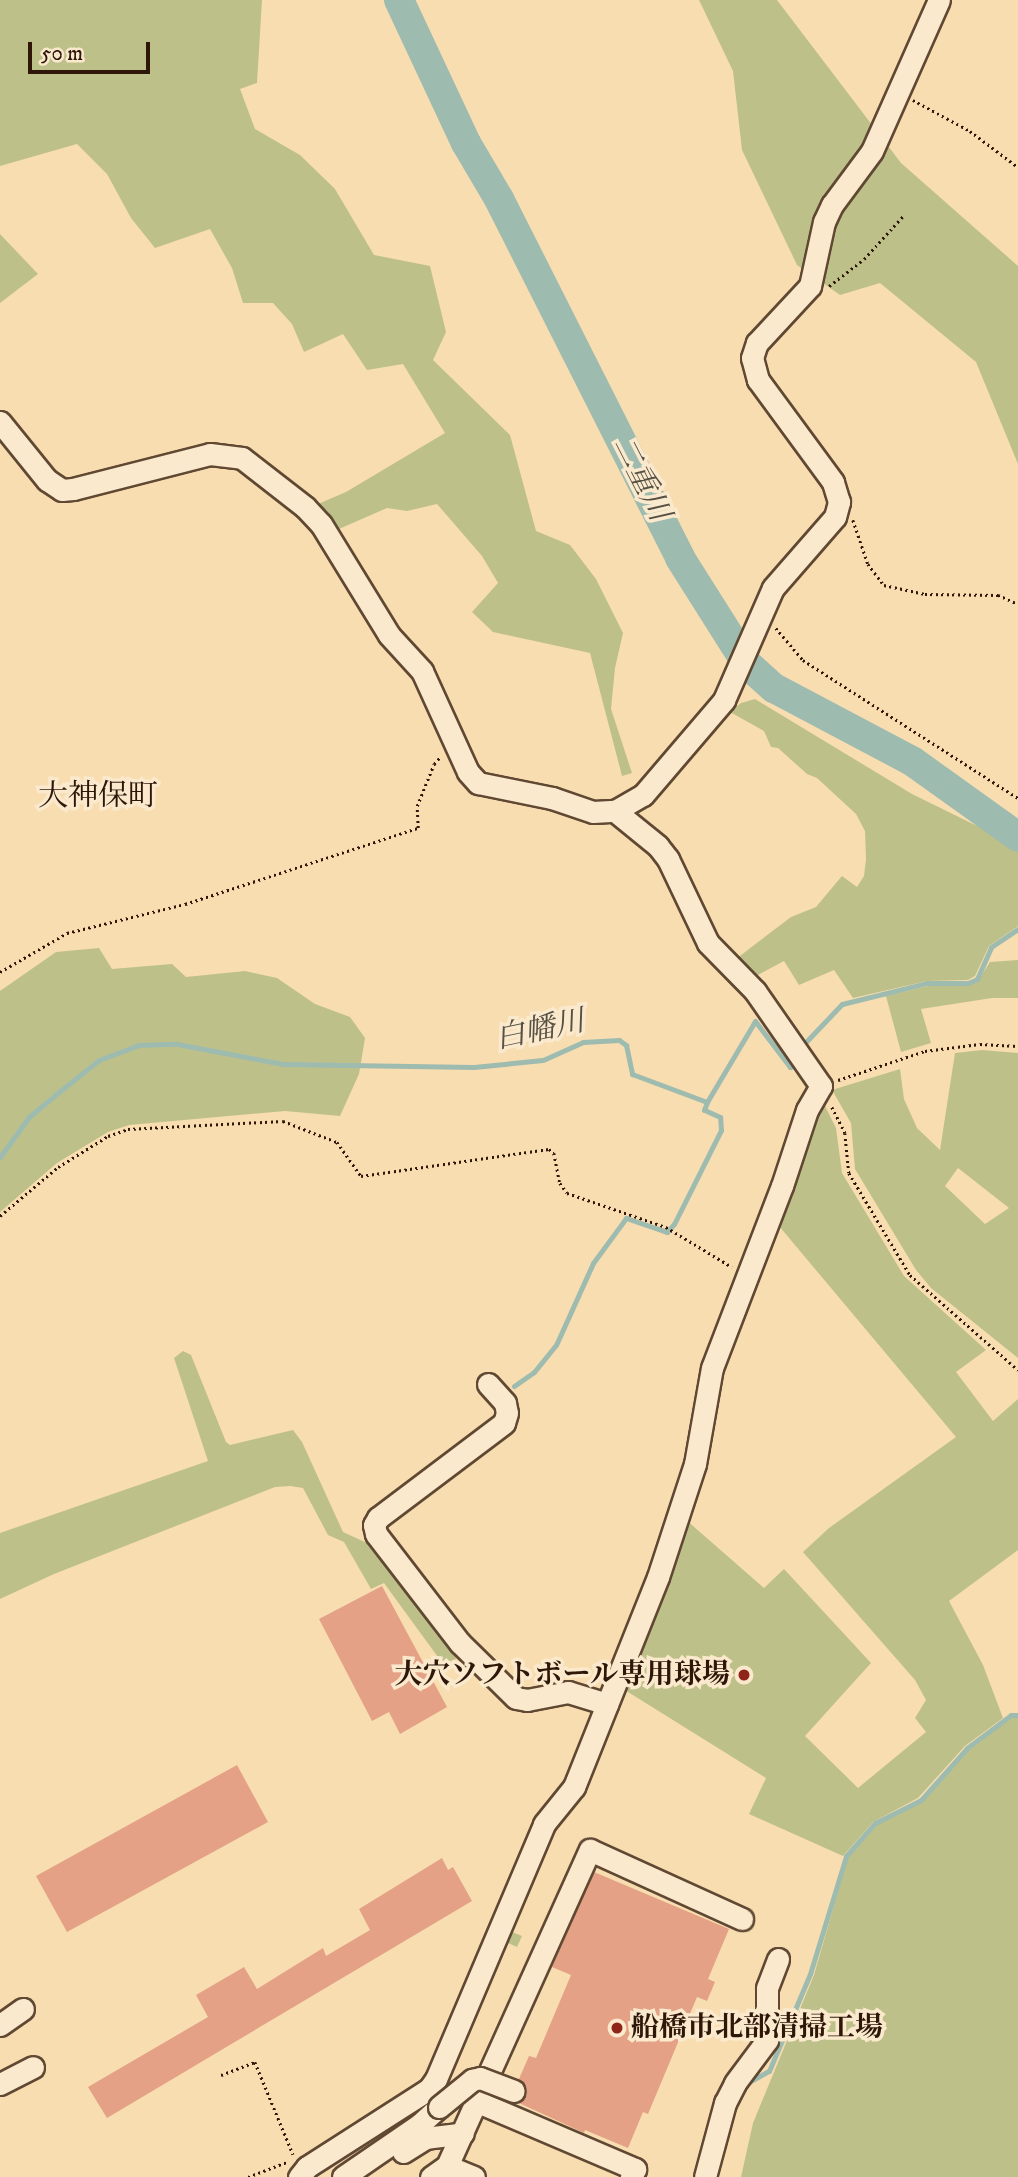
<!DOCTYPE html>
<html>
<head>
<meta charset="utf-8">
<style>
  body { margin:0 }
  #map { position:relative; width:1018px; height:2177px; overflow:hidden; background:#f8ddb0; font-family:"IM FELL DW Pica","Noto Serif JP",serif }
  div>[style] { position:absolute }
  [style*='--x'] { left:calc(var(--x)*1px); top:calc(var(--y)*1px); width:calc(var(--w)*1px); rotate:calc(var(--a)*1deg) }
  .green>* { inset:0; background:#bec08a }
  .stream>* { height:5px; margin:-2.5px; padding:0 2.5px; transform-origin:2.5px; border-radius:2.5px; background:#9ebbb0 }
  .river>* { height:30px; margin:-15px; padding:0 15px; transform-origin:15px; border-radius:15px; background:#9ebbb0 }
  .building>* { inset:0; background:#e4a185 }
  .path>* { height:2.5px; margin-top:-1.25px; transform-origin:0; background:repeating-linear-gradient(90deg,#2e1709 0 2px,transparent 0 5.5px) }
  .roads { filter:drop-shadow(2px 0 #604833) drop-shadow(-2px 0 #604833) drop-shadow(0 2px #604833) drop-shadow(0 -2px #604833) }
  .minor>* { height:21px; margin:-10.5px; padding:0 10.5px; transform-origin:10.5px; border-radius:10.5px; background:#fae9cc }
  .bridges { filter:drop-shadow(2px 0 #604833) drop-shadow(-2px 0 #604833) drop-shadow(0 2px #604833) drop-shadow(0 -2px #604833) }
  .minor-bridge>* { height:21px; margin:-10.5px; padding:0 10.5px; transform-origin:10.5px; border-radius:10.5px; background:#fae9cc }
  .dots>* { width:19px; height:19px; translate:-50% -50%; box-sizing:border-box; border:4px solid #fae9cc; border-radius:50% }
  span { translate:-50% -50%; white-space:nowrap; text-align:center; line-height:1.15; -webkit-text-stroke:7px #fae9cc; paint-order:stroke }
  .poi-label { font-size:28px; color:#2e1709; font-weight:700 }
  .right { translate:-100% -50%; text-align:right }
  .left { translate:0 -50%; text-align:left }
  .water-label { font-size:30px; color:#555043; font-style:italic }
  .neighbourhood-label { font-size:30px; color:#2e1709 }
  .scale { position:absolute; left:28px; top:42px; width:122px; height:32px; box-sizing:border-box; border:4px solid #2e1709; border-top:0; padding-left:9px; font-size:21px; line-height:24px; white-space:nowrap; color:#2e1709; -webkit-text-stroke:5px #fae9cc; paint-order:stroke }
</style>
</head>
<body>
<div id="map">
  <div class="green">
    <div style="clip-path:polygon(0 0,262px 0,257px 83px,240px 89px,255px 129px,300px 155px,335px 189px,374px 255px,430px 266px,446px 332px,433px 360px,510px 435px,536px 531px,570px 545px,596px 579px,623px 633px,615px 668px,611px 709px,632px 773px,622px 776px,590px 653px,493px 632px,472px 612px,498px 583px,482px 556px,437px 504px,407px 511px,387px 508px,339px 529px,330px 515px,318px 504px,346px 492px,445px 433px,403px 364px,367px 370px,343px 334px,304px 352px,292px 324px,273px 303px,243px 303px,232px 268px,210px 229px,155px 248px,131px 218px,107px 174px,77px 144px,0 166px)"></div>
    <div style="clip-path:polygon(699px 0,777px 0,901px 163px,1018px 266px,1018px 464px,976px 362px,880px 283px,840px 295px,797px 265px,742px 150px,733px 71px)"></div>
    <div style="clip-path:polygon(0 234px,38px 274px,0 303px)"></div>
    <div style="clip-path:polygon(755px 699px,912px 794px,1018px 846px,1018px 926px,989px 946px,975px 976px,968px 980px,927px 981px,853px 998px,834px 970px,799px 985px,784px 961px,752px 978px,732px 962px,791px 917px,816px 907px,842px 876px,857px 887px,864px 876px,866px 859px,865px 831px,856px 814px,817px 778px,807px 774px,778px 748px,771px 747px,764px 731px,730px 712px,741px 703px)"></div>
    <div style="clip-path:polygon(99px 948px,112px 969px,172px 964px,186px 977px,245px 971px,277px 978px,315px 1004px,350px 1017px,365px 1038px,359px 1074px,340px 1116px,285px 1111px,129px 1125px,108px 1132px,57px 1163px,0 1212px,0 991px,56px 952px)"></div>
    <div style="clip-path:polygon(1018px 960px,1018px 998px,992px 998px,921px 1009px,931px 1043px,901px 1052px,886px 996px,928px 986px,970px 985px,978px 981px,990px 962px)"></div>
    <div style="clip-path:polygon(evenodd,982px 1050px,1018px 1053px,1018px 1358px,931px 1288px,916px 1270px,855px 1169px,851px 1123px,832px 1090px,900px 1069px,904px 1099px,917px 1128px,940px 1150px,955px 1053px,982px 1050px,958px 1168px,1009px 1208px,985px 1224px,945px 1186px,958px 1168px)"></div>
    <div style="clip-path:polygon(821px 1098px,836px 1128px,842px 1173px,904px 1276px,986px 1350px,956px 1372px,993px 1421px,1018px 1399px,1018px 1550px,949px 1601px,983px 1665px,1003px 1718px,965px 1746px,918px 1798px,873px 1822px,843px 1856px,749px 1814px,766px 1778px,620px 1687px,685px 1519px,764px 1588px,784px 1569px,871px 1663px,805px 1736px,858px 1788px,926px 1732px,915px 1718px,926px 1700px,915px 1680px,803px 1552px,829px 1528px,956px 1437px,779px 1226px)"></div>
    <div style="clip-path:polygon(183px 1351px,191px 1355px,226px 1442px,230px 1445px,293px 1430px,302px 1442px,343px 1532px,367px 1543px,455px 1652px,456px 1659px,443px 1664px,384px 1583px,371px 1589px,344px 1542px,328px 1535px,303px 1488px,290px 1486px,275px 1487px,54px 1574px,0 1599px,0 1533px,208px 1461px,174px 1358px)"></div>
    <div style="clip-path:polygon(1012px 1717px,1018px 1717px,1018px 2177px,741px 2177px,753px 2123px,814px 1975px,848px 1857px,878px 1824px,922px 1802px,969px 1749px)"></div>
    <div style="clip-path:polygon(505px 1929px,522px 1936px,517px 1947px,506px 1942px,441px 2094px,316px 2177px,311px 2177px,436px 2091px)"></div>
  </div>
  <div class="stream">
    <div style="--x:801;--y:1047;--w:59;--a:-46.4"></div>
    <div style="--x:842;--y:1004;--w:88;--a:-13.9"></div>
    <div style="--x:927;--y:983;--w:41;--a:0"></div>
    <div style="--x:968;--y:983;--w:10;--a:-24"></div>
    <div style="--x:977;--y:979;--w:35;--a:-66"></div>
    <div style="--x:991;--y:947;--w:32;--a:-34"></div>
    <div style="--x:0;--y:1157;--w:49;--a:-54.1"></div>
    <div style="--x:29;--y:1117;--w:34;--a:-40"></div>
    <div style="--x:55;--y:1095;--w:56;--a:-38.5"></div>
    <div style="--x:99;--y:1060;--w:43;--a:-20.6"></div>
    <div style="--x:139;--y:1045;--w:38;--a:-2"></div>
    <div style="--x:177;--y:1044;--w:108;--a:10.7"></div>
    <div style="--x:283;--y:1064;--w:191;--a:0.9"></div>
    <div style="--x:474;--y:1067;--w:69;--a:-5.8"></div>
    <div style="--x:543;--y:1060;--w:44;--a:-24.2"></div>
    <div style="--x:583;--y:1042;--w:36;--a:-3"></div>
    <div style="--x:619;--y:1040;--w:9;--a:36"></div>
    <div style="--x:626;--y:1045;--w:30;--a:78"></div>
    <div style="--x:632;--y:1074;--w:80;--a:20.5"></div>
    <div style="--x:707;--y:1102;--w:94;--a:-59.3"></div>
    <div style="--x:755;--y:1021;--w:58;--a:52.7"></div>
    <div style="--x:790;--y:1067;--w:9;--a:-63"></div>
    <div style="--x:514;--y:1386;--w:24;--a:-35"></div>
    <div style="--x:534;--y:1372;--w:35;--a:-51"></div>
    <div style="--x:556;--y:1345;--w:90;--a:-65.7"></div>
    <div style="--x:593;--y:1263;--w:56;--a:-53.7"></div>
    <div style="--x:626;--y:1218;--w:43;--a:18.9"></div>
    <div style="--x:667;--y:1232;--w:11;--a:-49"></div>
    <div style="--x:674;--y:1224;--w:105;--a:-63.4"></div>
    <div style="--x:721;--y:1130;--w:13;--a:-94"></div>
    <div style="--x:720;--y:1117;--w:17;--a:-156"></div>
    <div style="--x:704;--y:1110;--w:9;--a:-69"></div>
    <div style="--x:738;--y:2099;--w:18;--a:-61"></div>
    <div style="--x:747;--y:2083;--w:25;--a:-29"></div>
    <div style="--x:769;--y:2071;--w:105;--a:-67.1"></div>
    <div style="--x:810;--y:1974;--w:123;--a:-73"></div>
    <div style="--x:846;--y:1856;--w:44;--a:-48.7"></div>
    <div style="--x:875;--y:1823;--w:51;--a:-26.6"></div>
    <div style="--x:921;--y:1800;--w:69;--a:-48.5"></div>
    <div style="--x:967;--y:1748;--w:55;--a:-36.9"></div>
    <div style="--x:1011;--y:1715;--w:7;--a:0"></div>
  </div>
  <div class="river">
    <div style="--x:399;--y:0;--w:158;--a:64.9"></div>
    <div style="--x:466;--y:143;--w:65;--a:59.5"></div>
    <div style="--x:499;--y:199;--w:402;--a:63.2"></div>
    <div style="--x:680;--y:558;--w:125;--a:57.7"></div>
    <div style="--x:747;--y:664;--w:36;--a:42"></div>
    <div style="--x:774;--y:688;--w:156;--a:27.9"></div>
    <div style="--x:912;--y:761;--w:130;--a:35.6"></div>
  </div>
  <div class="building">
    <div style="clip-path:polygon(382px 1586px,447px 1707px,400px 1734px,389px 1712px,372px 1721px,319px 1619px)"></div>
    <div style="clip-path:polygon(237px 1765px,268px 1822px,67px 1932px,36px 1876px)"></div>
    <div style="clip-path:polygon(442px 1858px,448px 1870px,453px 1867px,472px 1901px,107px 2118px,88px 2087px,208px 2017px,196px 1995px,244px 1967px,257px 1989px,323px 1948px,326px 1956px,370px 1930px,359px 1909px)"></div>
    <div style="clip-path:polygon(594px 1872px,729px 1929px,708px 1979px,715px 1982px,707px 2001px,697px 1997px,648px 2114px,643px 2112px,628px 2148px,585px 2130px,584px 2133px,519px 2103px,526px 2096px,527px 2090px,519px 2079px,529px 2056px,536px 2058px,571px 1975px,552px 1967px)"></div>
  </div>
  <div class="path">
    <div style="--x:913;--y:100;--w:65;--a:28.5"></div>
    <div style="--x:970;--y:131;--w:60;--a:36.9"></div>
    <div style="--x:829;--y:286;--w:44;--a:-37.6"></div>
    <div style="--x:864;--y:259;--w:59;--a:-47.7"></div>
    <div style="--x:853;--y:520;--w:46;--a:71.2"></div>
    <div style="--x:868;--y:564;--w:26;--a:53"></div>
    <div style="--x:884;--y:585;--w:42;--a:12.4"></div>
    <div style="--x:925;--y:594;--w:73;--a:0.8"></div>
    <div style="--x:998;--y:595;--w:22;--a:24"></div>
    <div style="--x:776;--y:628;--w:42;--a:49.8"></div>
    <div style="--x:803;--y:660;--w:255;--a:32.7"></div>
    <div style="--x:0;--y:972;--w:78;--a:-30.2"></div>
    <div style="--x:67;--y:933;--w:122;--a:-13.8"></div>
    <div style="--x:185;--y:904;--w:245;--a:-18.1"></div>
    <div style="--x:418;--y:828;--w:22;--a:-93"></div>
    <div style="--x:417;--y:806;--w:45;--a:-68"></div>
    <div style="--x:434;--y:764;--w:9;--a:-49"></div>
    <div style="--x:838;--y:1080;--w:92;--a:-18.4"></div>
    <div style="--x:925;--y:1051;--w:55;--a:-7.3"></div>
    <div style="--x:980;--y:1044;--w:38;--a:3"></div>
    <div style="--x:832;--y:1107;--w:29;--a:63"></div>
    <div style="--x:845;--y:1133;--w:40;--a:84.3"></div>
    <div style="--x:849;--y:1173;--w:119;--a:59.1"></div>
    <div style="--x:910;--y:1275;--w:144;--a:41.3"></div>
    <div style="--x:0;--y:1216;--w:76;--a:-40.2"></div>
    <div style="--x:58;--y:1167;--w:59;--a:-31.8"></div>
    <div style="--x:108;--y:1136;--w:21;--a:-19"></div>
    <div style="--x:128;--y:1129;--w:155;--a:-3"></div>
    <div style="--x:283;--y:1121;--w:58;--a:21.3"></div>
    <div style="--x:337;--y:1142;--w:42;--a:54.8"></div>
    <div style="--x:361;--y:1176;--w:190;--a:-8.2"></div>
    <div style="--x:549;--y:1149;--w:6;--a:39"></div>
    <div style="--x:554;--y:1153;--w:31;--a:79"></div>
    <div style="--x:560;--y:1183;--w:12;--a:55"></div>
    <div style="--x:567;--y:1193;--w:105;--a:19"></div>
    <div style="--x:666;--y:1227;--w:77;--a:31.2"></div>
    <div style="--x:221;--y:2075;--w:36;--a:-21"></div>
    <div style="--x:255;--y:2062;--w:100;--a:67.6"></div>
    <div style="--x:248;--y:2177;--w:42;--a:-21"></div>
  </div>
  <div class="roads">
    <div class="minor">
      <div style="--x:0;--y:422;--w:75;--a:51"></div>
      <div style="--x:47;--y:480;--w:18;--a:34"></div>
      <div style="--x:62;--y:490;--w:11;--a:-5"></div>
      <div style="--x:73;--y:489;--w:141;--a:-14.3"></div>
      <div style="--x:210;--y:454;--w:32;--a:7"></div>
      <div style="--x:242;--y:458;--w:80;--a:37.9"></div>
      <div style="--x:305;--y:507;--w:23;--a:47"></div>
      <div style="--x:321;--y:524;--w:130;--a:58.5"></div>
      <div style="--x:389;--y:635;--w:49;--a:47.5"></div>
      <div style="--x:422;--y:671;--w:111;--a:65.5"></div>
      <div style="--x:468;--y:772;--w:15;--a:48"></div>
      <div style="--x:478;--y:783;--w:76;--a:11.5"></div>
      <div style="--x:552;--y:798;--w:43;--a:18.9"></div>
      <div style="--x:593;--y:812;--w:22;--a:-3"></div>
      <div style="--x:615;--y:811;--w:32;--a:-30"></div>
      <div style="--x:643;--y:795;--w:125;--a:-49.5"></div>
      <div style="--x:724;--y:700;--w:122;--a:-66.4"></div>
      <div style="--x:773;--y:588;--w:94;--a:-48.9"></div>
      <div style="--x:835;--y:517;--w:16;--a:-75"></div>
      <div style="--x:839;--y:502;--w:21;--a:-107"></div>
      <div style="--x:833;--y:482;--w:127;--a:-126.3"></div>
      <div style="--x:758;--y:380;--w:23;--a:-105"></div>
      <div style="--x:752;--y:358;--w:16;--a:-72"></div>
      <div style="--x:757;--y:343;--w:78;--a:-47.1"></div>
      <div style="--x:810;--y:286;--w:66;--a:-77.7"></div>
      <div style="--x:824;--y:222;--w:19;--a:-65"></div>
      <div style="--x:832;--y:205;--w:67;--a:-53.5"></div>
      <div style="--x:872;--y:151;--w:165;--a:-66.1"></div>
      <div style="--x:488;--y:1384;--w:25;--a:48"></div>
      <div style="--x:505;--y:1403;--w:10;--a:79"></div>
      <div style="--x:507;--y:1413;--w:10;--a:107"></div>
      <div style="--x:504;--y:1423;--w:158;--a:143"></div>
      <div style="--x:378;--y:1518;--w:8;--a:120"></div>
      <div style="--x:374;--y:1525;--w:9;--a:77"></div>
      <div style="--x:376;--y:1534;--w:138;--a:52.4"></div>
      <div style="--x:460;--y:1643;--w:78;--a:44.5"></div>
      <div style="--x:516;--y:1698;--w:11;--a:10"></div>
      <div style="--x:527;--y:1700;--w:42;--a:-11"></div>
      <div style="--x:568;--y:1692;--w:41;--a:17.1"></div>
      <div style="--x:0;--y:2025;--w:28;--a:-35"></div>
      <div style="--x:0;--y:2084;--w:37;--a:-27"></div>
      <div style="--x:478;--y:2102;--w:171;--a:23.1"></div>
      <div style="--x:635;--y:2169;--w:9;--a:117"></div>
      <div style="--x:403;--y:2152;--w:26;--a:-32"></div>
      <div style="--x:425;--y:2138;--w:38;--a:-7"></div>
      <div style="--x:447;--y:2166;--w:29;--a:22"></div>
      <div style="--x:299;--y:2177;--w:13;--a:-51"></div>
      <div style="--x:307;--y:2167;--w:145;--a:-32.6"></div>
      <div style="--x:429;--y:2089;--w:12;--a:-55"></div>
      <div style="--x:436;--y:2079;--w:277;--a:-67"></div>
      <div style="--x:544;--y:1824;--w:48;--a:-51"></div>
      <div style="--x:574;--y:1787;--w:226;--a:-68.2"></div>
      <div style="--x:658;--y:1577;--w:119;--a:-71.9"></div>
      <div style="--x:695;--y:1464;--w:97;--a:-80"></div>
      <div style="--x:712;--y:1368;--w:195;--a:-69"></div>
      <div style="--x:782;--y:1186;--w:80;--a:-71.8"></div>
      <div style="--x:807;--y:1110;--w:28;--a:-60"></div>
      <div style="--x:821;--y:1086;--w:116;--a:-124.8"></div>
      <div style="--x:755;--y:991;--w:67;--a:-134.4"></div>
      <div style="--x:708;--y:943;--w:93;--a:-115.5"></div>
      <div style="--x:668;--y:859;--w:16;--a:-128"></div>
      <div style="--x:658;--y:846;--w:55;--a:-140.9"></div>
      <div style="--x:343;--y:2177;--w:93;--a:-34.5"></div>
      <div style="--x:420;--y:2124;--w:25;--a:-42"></div>
      <div style="--x:431;--y:2177;--w:19;--a:-35"></div>
      <div style="--x:447;--y:2166;--w:347;--a:-65.7"></div>
      <div style="--x:590;--y:1850;--w:167;--a:24.4"></div>
      <div style="--x:705;--y:2177;--w:77;--a:-74.9"></div>
      <div style="--x:725;--y:2103;--w:22;--a:-63"></div>
      <div style="--x:735;--y:2083;--w:54;--a:-53.3"></div>
      <div style="--x:767;--y:2040;--w:52;--a:-90"></div>
      <div style="--x:767;--y:1988;--w:31;--a:-69"></div>
    </div>
  </div>
  <div class="bridges">
    <div class="minor-bridge">
      <div style="--x:439;--y:2107;--w:43;--a:-39.3"></div>
      <div style="--x:472;--y:2080;--w:8;--a:-14"></div>
      <div style="--x:480;--y:2078;--w:36;--a:21"></div>
    </div>
  </div>
  <div class="dots">
    <div style="left:744px;top:1675px;background:#8f2418"></div>
    <div style="left:617px;top:2028px;background:#8f2418"></div>
  </div>
  <div class="poi-label">
    <span class="right" style="left:730px;top:1675px">大穴ソフトボール専用球場</span>
    <span class="left" style="left:631px;top:2028px">船橋市北部清掃工場</span>
  </div>
  <div class="water-label">
    <span style="left:640px;top:479px;rotate:63deg">二重川</span>
    <span style="left:540px;top:1031px;rotate:-12deg">白幡川</span>
  </div>
  <div class="neighbourhood-label">
    <span style="left:98px;top:797px">大神保町</span>
  </div>
  <div class="scale">50 m</div>
</div>
</body>
</html>
